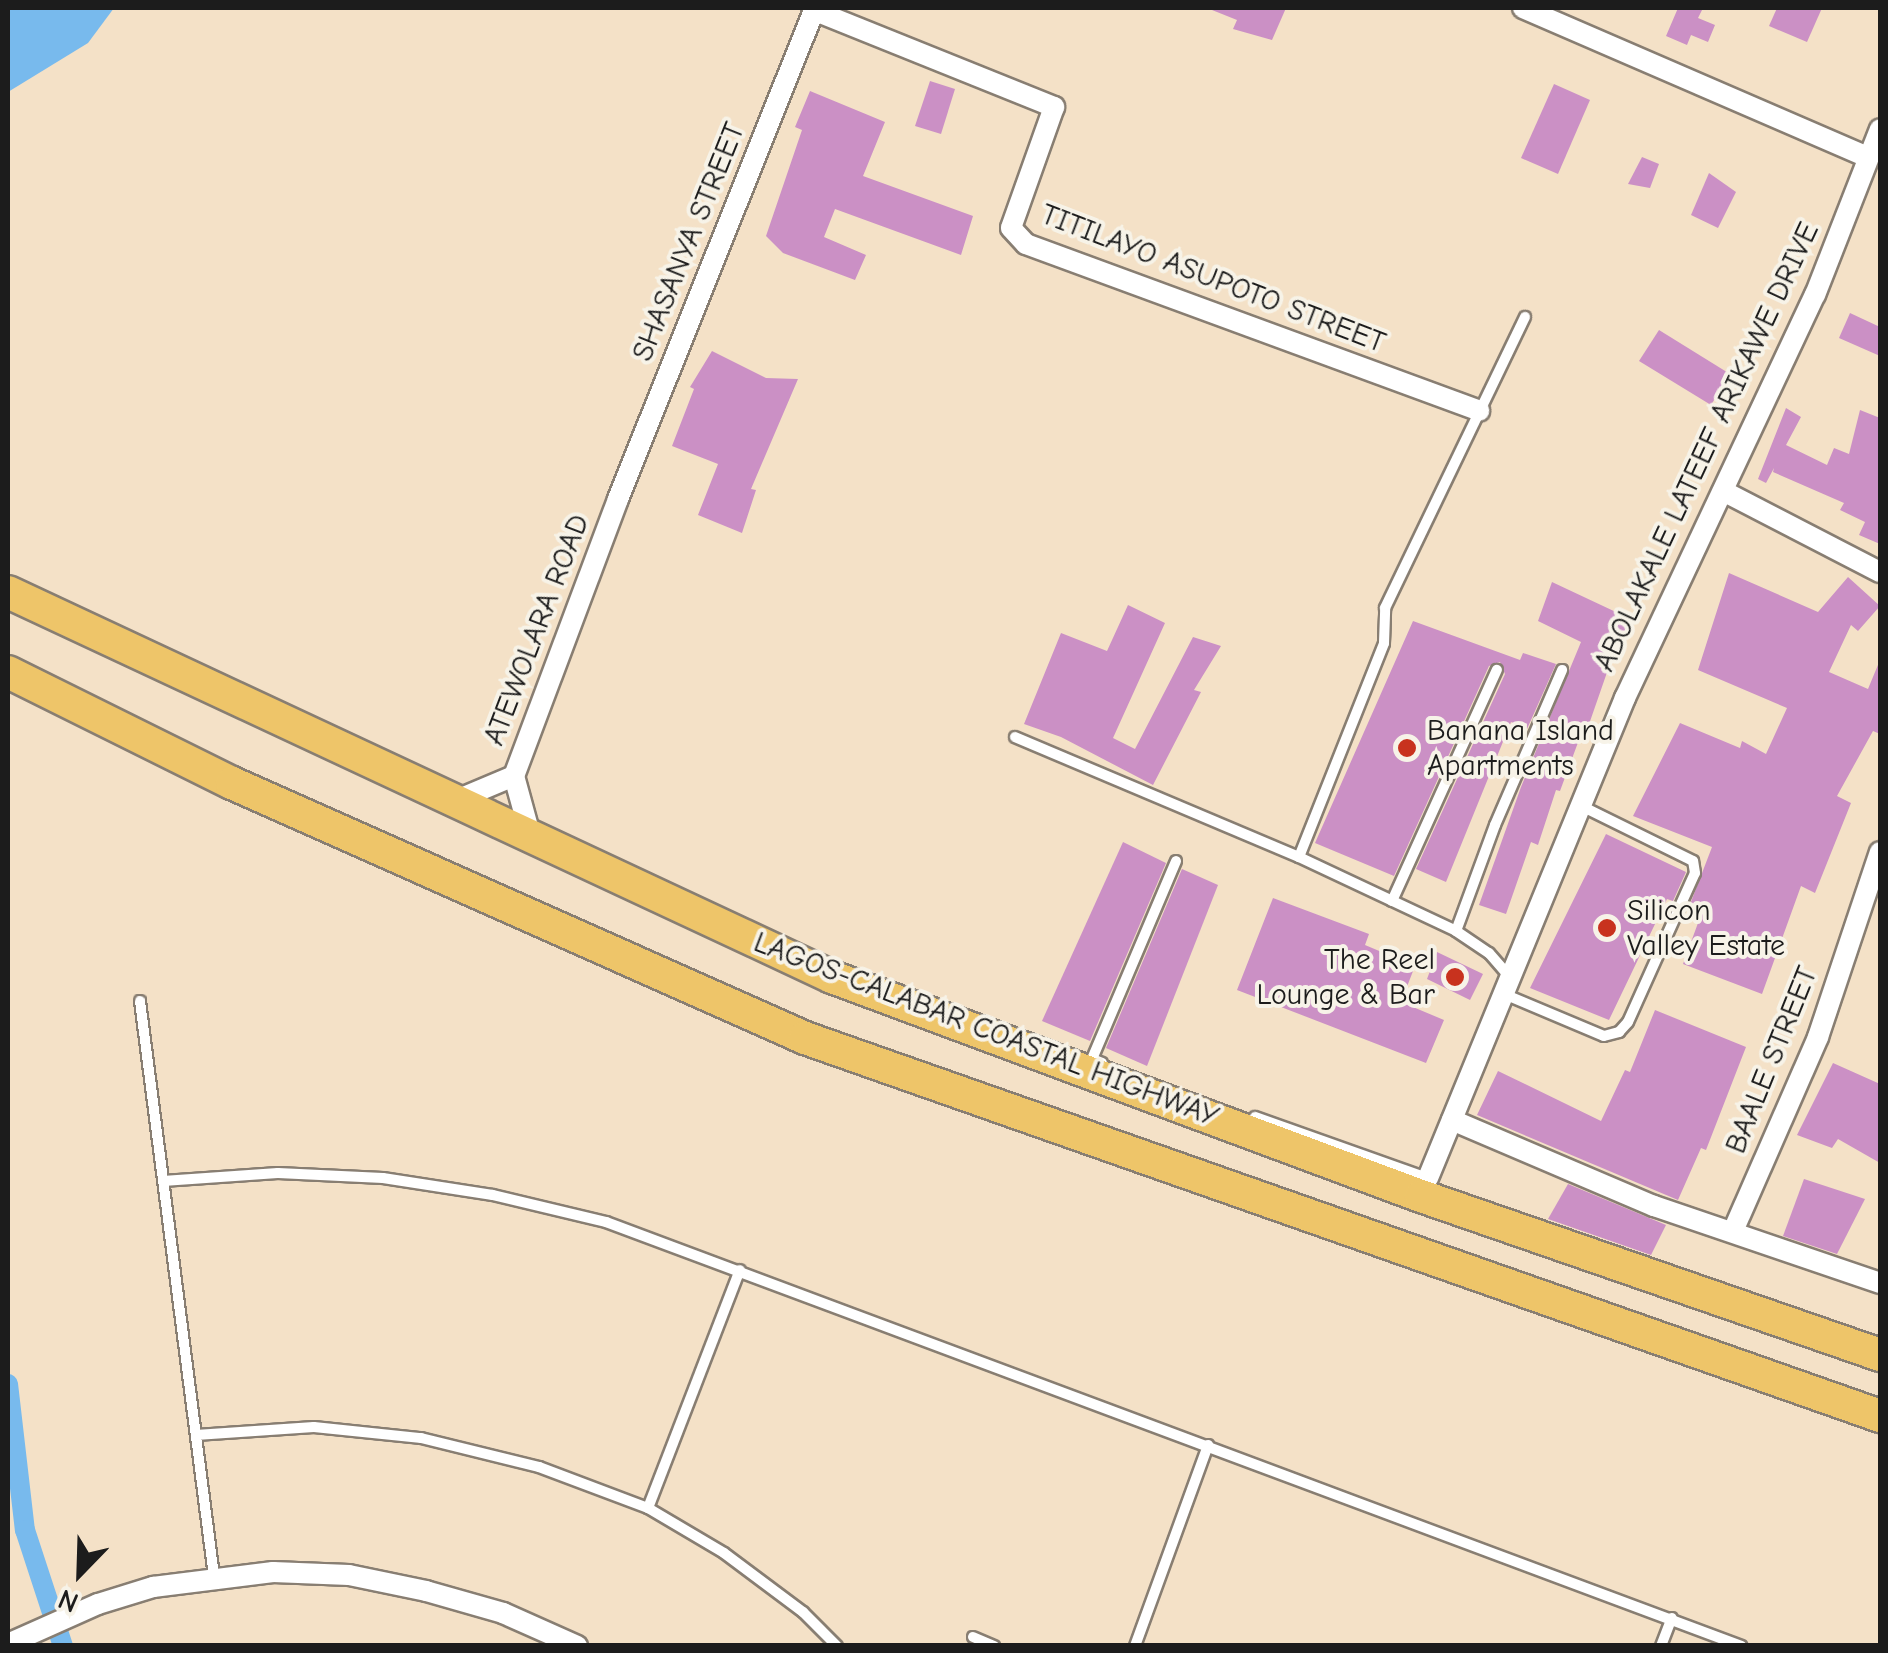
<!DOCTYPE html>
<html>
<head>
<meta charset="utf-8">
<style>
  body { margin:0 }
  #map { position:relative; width:1888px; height:1653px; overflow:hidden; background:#f4e1c7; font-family:"Comic Neue",sans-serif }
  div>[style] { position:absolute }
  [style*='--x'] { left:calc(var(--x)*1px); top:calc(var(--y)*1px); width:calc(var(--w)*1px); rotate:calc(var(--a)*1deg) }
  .water>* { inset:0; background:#78baed }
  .canal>* { height:20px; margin:-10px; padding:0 10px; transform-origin:10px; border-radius:10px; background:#78baed }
  .building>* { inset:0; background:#cb90c5 }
  .roads { filter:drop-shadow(2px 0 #887e72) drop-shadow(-2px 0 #887e72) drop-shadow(0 2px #887e72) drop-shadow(0 -2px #887e72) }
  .service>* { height:10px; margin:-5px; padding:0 5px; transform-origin:5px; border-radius:5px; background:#fff }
  .minor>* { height:20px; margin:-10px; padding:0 10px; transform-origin:10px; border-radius:10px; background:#fff }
  .trunk>* { height:32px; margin:-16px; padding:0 16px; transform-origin:16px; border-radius:16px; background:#eec569 }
  .dots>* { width:28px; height:28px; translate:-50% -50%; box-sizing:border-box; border:5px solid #f7f3e8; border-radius:50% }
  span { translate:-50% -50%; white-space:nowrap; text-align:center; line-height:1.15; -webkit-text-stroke:8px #f7f3e8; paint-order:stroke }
  .street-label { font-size:30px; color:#1c1c1c }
  .poi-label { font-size:30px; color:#1c1c1c }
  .left { translate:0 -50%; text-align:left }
  .right { translate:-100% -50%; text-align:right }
  .frame { position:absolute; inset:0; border:10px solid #1c1c1c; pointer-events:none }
  .north { position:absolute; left:30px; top:1523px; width:100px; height:100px; -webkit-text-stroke:8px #f7f3e8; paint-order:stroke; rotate:203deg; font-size:28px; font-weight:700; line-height:40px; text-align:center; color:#1c1c1c }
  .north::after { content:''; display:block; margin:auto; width:35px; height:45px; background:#1c1c1c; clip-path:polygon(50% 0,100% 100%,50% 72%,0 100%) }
</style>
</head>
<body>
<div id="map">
  <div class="water">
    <div style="clip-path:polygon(8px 8px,114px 8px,88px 43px,8px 92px)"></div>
  </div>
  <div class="canal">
    <div style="--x:8;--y:1384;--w:147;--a:83.4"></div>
    <div style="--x:25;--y:1530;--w:122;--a:71.9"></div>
  </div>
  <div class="building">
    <div style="clip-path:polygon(1207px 8px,1286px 8px,1272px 40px,1233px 29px,1237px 20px)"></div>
    <div style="clip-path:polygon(1678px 8px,1703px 8px,1698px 18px,1715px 25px,1708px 42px,1691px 35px,1687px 45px,1666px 36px)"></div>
    <div style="clip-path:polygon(1777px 8px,1822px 8px,1807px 42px,1769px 26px)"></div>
    <div style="clip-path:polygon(930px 81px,955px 89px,941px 134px,915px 126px)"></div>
    <div style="clip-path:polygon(1554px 84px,1590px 100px,1558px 174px,1521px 158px)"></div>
    <div style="clip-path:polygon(810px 91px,885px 122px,863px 176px,973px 216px,961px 255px,835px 209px,824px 237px,866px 255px,855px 280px,783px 253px,766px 236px,802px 130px,795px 127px)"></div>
    <div style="clip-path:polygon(1642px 157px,1659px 164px,1650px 188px,1628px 184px)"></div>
    <div style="clip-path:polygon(1709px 173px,1736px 192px,1718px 228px,1691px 215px)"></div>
    <div style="clip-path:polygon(1850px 313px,1880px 327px,1880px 356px,1839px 338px)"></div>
    <div style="clip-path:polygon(1659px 330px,1730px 374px,1711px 405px,1639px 361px)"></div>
    <div style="clip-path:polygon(712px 351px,766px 378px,798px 379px,751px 489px,756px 490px,742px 533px,698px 515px,718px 464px,672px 446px,694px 389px,690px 387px)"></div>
    <div style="clip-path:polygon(1786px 408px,1801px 417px,1786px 445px,1827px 465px,1834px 448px,1849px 454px,1860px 410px,1880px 418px,1880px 544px,1859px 535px,1865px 522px,1840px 510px,1844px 503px,1773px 472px,1774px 468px,1766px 483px,1758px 479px)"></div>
    <div style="clip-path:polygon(1729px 573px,1818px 612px,1848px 577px,1880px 606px,1858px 631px,1851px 625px,1829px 672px,1868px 689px,1880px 660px,1880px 734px,1873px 731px,1837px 796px,1851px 803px,1815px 893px,1801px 886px,1762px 994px,1683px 964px,1702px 912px,1689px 907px,1712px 847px,1633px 816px,1680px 723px,1740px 748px,1742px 741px,1766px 754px,1787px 708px,1698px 670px)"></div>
    <div style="clip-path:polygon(1552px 582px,1635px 621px,1617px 660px,1612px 658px,1587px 730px,1583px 729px,1560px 791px,1556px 790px,1538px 845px,1531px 842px,1506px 914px,1479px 905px,1521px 787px,1581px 642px,1538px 621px)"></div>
    <div style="clip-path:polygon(1128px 605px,1165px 623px,1113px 738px,1135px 749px,1193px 637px,1221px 646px,1194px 690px,1201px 692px,1153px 785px,1061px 737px,1024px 724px,1061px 633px,1107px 651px)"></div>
    <div style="clip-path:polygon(1413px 621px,1520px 660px,1523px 653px,1556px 664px,1527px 729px,1511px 722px,1446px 882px,1416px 869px,1505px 674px,1500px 662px,1489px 666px,1394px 876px,1315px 843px)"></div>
    <div style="clip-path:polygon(1606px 834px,1686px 872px,1673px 901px,1667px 899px,1609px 1020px,1530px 988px)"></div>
    <div style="clip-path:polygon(1123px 842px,1166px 863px,1090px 1041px,1042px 1021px)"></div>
    <div style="clip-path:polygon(1182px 869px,1218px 885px,1147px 1066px,1106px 1048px)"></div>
    <div style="clip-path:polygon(1273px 898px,1369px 934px,1365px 945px,1415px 966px,1401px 1002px,1444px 1020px,1426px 1063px,1237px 990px)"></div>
    <div style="clip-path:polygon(1437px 952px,1483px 974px,1470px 1000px,1427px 979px)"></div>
    <div style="clip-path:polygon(1655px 1010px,1746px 1047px,1706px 1150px,1701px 1148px,1678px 1200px,1477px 1115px,1498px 1071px,1601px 1121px,1625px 1070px,1630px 1072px)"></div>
    <div style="clip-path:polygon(1833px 1063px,1880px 1084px,1880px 1163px,1838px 1139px,1832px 1148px,1797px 1135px)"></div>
    <div style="clip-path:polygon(1804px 1179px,1865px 1199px,1837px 1254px,1783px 1236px)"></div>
    <div style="clip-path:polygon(1568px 1184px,1666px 1225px,1651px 1255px,1548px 1219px)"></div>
  </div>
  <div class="roads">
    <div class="service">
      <div style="--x:1015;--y:737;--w:308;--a:22.9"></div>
      <div style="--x:1299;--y:857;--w:174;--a:25.2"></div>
      <div style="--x:1456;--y:931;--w:40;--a:34"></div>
      <div style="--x:1489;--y:953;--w:32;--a:49"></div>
      <div style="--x:1299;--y:857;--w:230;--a:-68.3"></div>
      <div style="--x:1384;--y:643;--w:35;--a:-88"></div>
      <div style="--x:1385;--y:608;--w:323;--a:-64.3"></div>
      <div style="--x:1392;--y:901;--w:254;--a:-65.6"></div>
      <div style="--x:1456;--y:931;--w:113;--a:-69.8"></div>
      <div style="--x:1495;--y:825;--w:169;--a:-66.6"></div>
      <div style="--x:1504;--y:994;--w:108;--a:22.8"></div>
      <div style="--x:1604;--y:1036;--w:16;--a:-15"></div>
      <div style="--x:1619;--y:1032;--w:13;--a:-48"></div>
      <div style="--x:1628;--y:1022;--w:163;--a:-65.8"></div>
      <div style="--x:1695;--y:873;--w:12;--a:-99"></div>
      <div style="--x:1693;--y:861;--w:125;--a:-153.8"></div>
      <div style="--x:140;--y:1001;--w:580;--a:82.67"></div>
      <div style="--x:1102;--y:1063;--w:11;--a:-158"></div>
      <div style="--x:1092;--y:1059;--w:215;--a:-67"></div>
      <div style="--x:1255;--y:1117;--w:182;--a:19.5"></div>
      <div style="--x:163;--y:1181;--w:115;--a:-4"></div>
      <div style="--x:278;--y:1173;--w:105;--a:2.7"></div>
      <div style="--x:383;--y:1178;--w:111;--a:8.8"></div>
      <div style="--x:493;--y:1195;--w:116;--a:13.4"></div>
      <div style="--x:606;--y:1222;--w:1212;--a:20.48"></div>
      <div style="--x:196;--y:1435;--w:118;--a:-3.9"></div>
      <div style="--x:314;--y:1427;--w:108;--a:5.9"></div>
      <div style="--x:421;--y:1438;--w:122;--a:13.8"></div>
      <div style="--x:539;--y:1467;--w:116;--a:20.6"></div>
      <div style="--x:648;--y:1508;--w:88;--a:30.6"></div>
      <div style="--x:724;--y:1553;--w:99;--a:36.8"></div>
      <div style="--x:803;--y:1612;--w:48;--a:45"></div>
      <div style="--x:648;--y:1508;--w:255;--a:-68.9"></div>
      <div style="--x:973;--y:1637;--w:23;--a:23"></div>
      <div style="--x:1135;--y:1646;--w:214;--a:-70"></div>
      <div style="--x:1661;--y:1646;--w:30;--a:-69"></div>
    </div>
    <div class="minor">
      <div style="--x:1523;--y:8;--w:376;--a:23.4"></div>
      <div style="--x:813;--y:10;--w:260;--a:21.9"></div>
      <div style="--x:1054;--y:107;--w:128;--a:109.6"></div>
      <div style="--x:1011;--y:228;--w:22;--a:47"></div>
      <div style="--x:1026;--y:244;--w:483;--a:20.2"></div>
      <div style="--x:1723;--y:491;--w:177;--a:27.3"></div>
      <div style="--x:514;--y:776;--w:64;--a:74.7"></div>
      <div style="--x:452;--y:802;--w:67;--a:-22.8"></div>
      <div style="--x:514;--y:776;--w:296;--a:-69.4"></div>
      <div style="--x:618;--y:499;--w:529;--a:-68.14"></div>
      <div style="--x:1452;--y:1120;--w:220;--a:23.1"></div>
      <div style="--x:1654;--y:1206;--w:239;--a:18.8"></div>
      <div style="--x:1428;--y:1178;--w:519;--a:-67.69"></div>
      <div style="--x:1625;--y:698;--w:446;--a:-64.8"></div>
      <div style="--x:1815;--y:295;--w:178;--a:-68.6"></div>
      <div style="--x:1733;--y:1231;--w:212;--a:-66.3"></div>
      <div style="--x:1818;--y:1037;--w:195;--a:-71.5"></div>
      <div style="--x:8;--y:1644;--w:98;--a:-24"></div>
      <div style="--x:98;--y:1604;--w:58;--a:-17.2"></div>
      <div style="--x:153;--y:1587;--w:121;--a:-7.1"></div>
      <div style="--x:273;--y:1572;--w:76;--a:2.3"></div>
      <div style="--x:349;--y:1575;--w:79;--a:11.7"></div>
      <div style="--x:426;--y:1591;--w:80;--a:15.9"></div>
      <div style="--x:503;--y:1613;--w:81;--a:24"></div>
    </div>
    <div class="trunk">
      <div style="--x:8;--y:592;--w:910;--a:25.04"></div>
      <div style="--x:832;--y:977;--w:628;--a:20.4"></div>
      <div style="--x:1421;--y:1196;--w:486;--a:19.1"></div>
      <div style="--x:8;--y:672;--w:250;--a:26.4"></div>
      <div style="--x:232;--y:783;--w:627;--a:23.99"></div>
      <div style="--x:805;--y:1038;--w:1140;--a:19.37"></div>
    </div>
  </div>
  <div class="dots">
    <div style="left:1407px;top:748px;background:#c8321e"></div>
    <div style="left:1607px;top:928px;background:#c8321e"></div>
    <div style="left:1455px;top:977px;background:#c8321e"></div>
  </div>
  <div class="street-label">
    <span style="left:689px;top:242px;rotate:-68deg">SHASANYA STREET</span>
    <span style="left:1213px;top:279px;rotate:21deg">TITILAYO ASUPOTO STREET</span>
    <span style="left:1707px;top:447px;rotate:-65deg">ABOLAKALE LATEEF ARIKAWE DRIVE</span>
    <span style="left:537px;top:630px;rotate:-69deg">ATEWOLARA ROAD</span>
    <span style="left:986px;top:1030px;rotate:21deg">LAGOS-CALABAR COASTAL HIGHWAY</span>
    <span style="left:1772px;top:1060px;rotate:-68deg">BAALE STREET</span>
  </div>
  <div class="poi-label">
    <span class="left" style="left:1427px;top:748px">Banana Island<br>Apartments</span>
    <span class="left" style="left:1627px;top:928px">Silicon<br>Valley Estate</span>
    <span class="right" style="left:1435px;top:977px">The Reel<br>Lounge &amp; Bar</span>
  </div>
  <div class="frame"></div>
  <div class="north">N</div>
</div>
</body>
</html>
